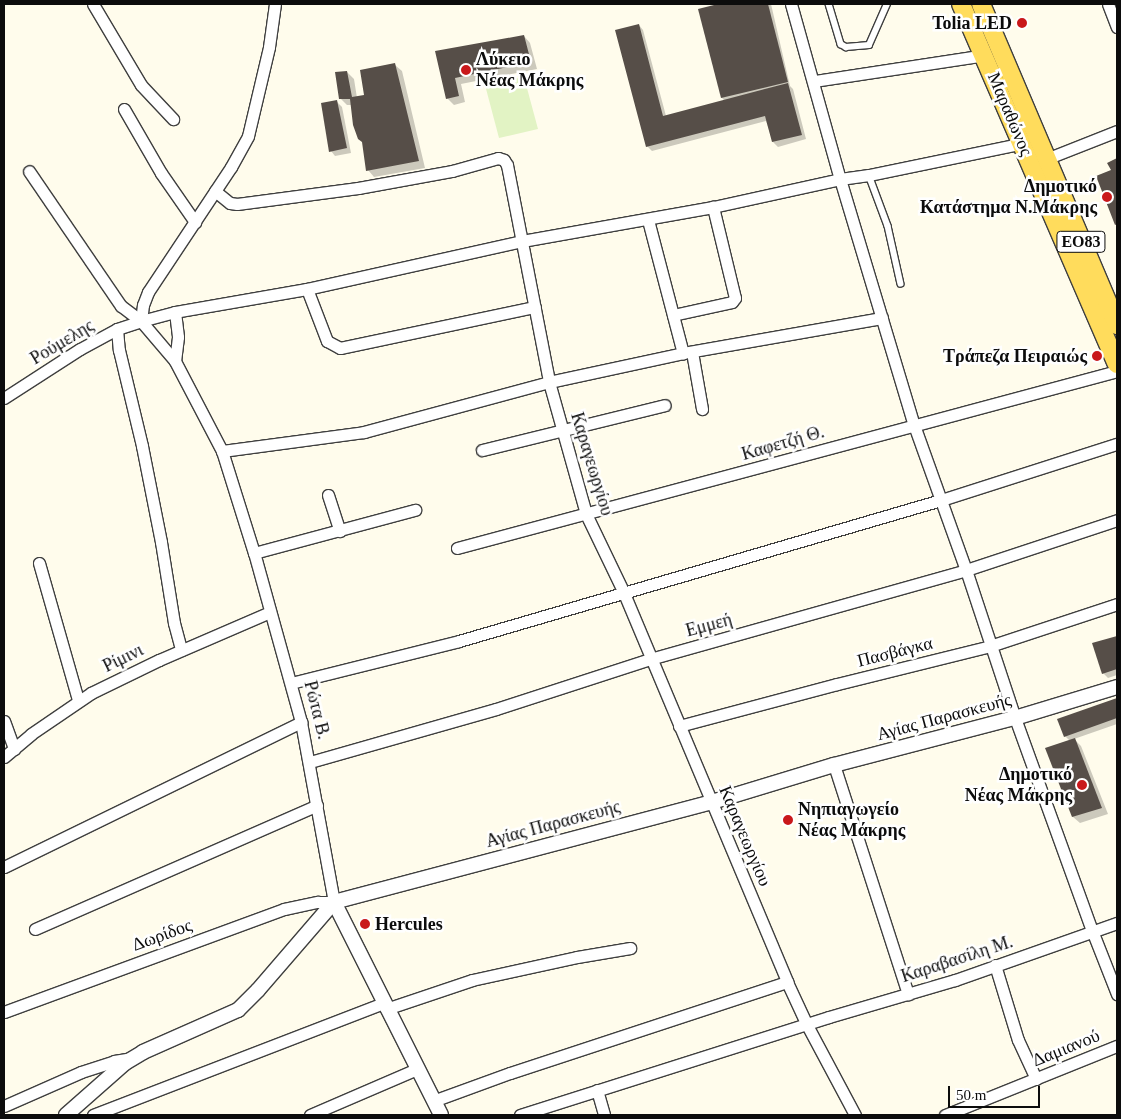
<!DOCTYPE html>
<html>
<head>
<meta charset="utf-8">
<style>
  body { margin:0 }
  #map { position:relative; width:1121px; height:1119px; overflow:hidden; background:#fffcec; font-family:Georgia,serif }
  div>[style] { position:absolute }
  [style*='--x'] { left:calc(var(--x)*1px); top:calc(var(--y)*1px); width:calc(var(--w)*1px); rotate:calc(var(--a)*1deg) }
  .pitch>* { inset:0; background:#e2f3c4 }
  .shadow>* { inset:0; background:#0003 }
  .building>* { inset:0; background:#564e48 }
  .roads { filter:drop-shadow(1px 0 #3f3f3f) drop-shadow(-1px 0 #3f3f3f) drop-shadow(0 1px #3f3f3f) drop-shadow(0 -1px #3f3f3f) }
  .service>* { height:5.5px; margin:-2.75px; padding:0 2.75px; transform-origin:2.75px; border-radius:2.75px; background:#fff }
  .minor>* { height:11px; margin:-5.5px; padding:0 5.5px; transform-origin:5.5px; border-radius:5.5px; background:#fff }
  .tertiary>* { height:14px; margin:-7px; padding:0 7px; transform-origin:7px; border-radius:7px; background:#fff }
  .primary>* { height:18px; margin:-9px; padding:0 9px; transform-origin:9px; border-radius:9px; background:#ffdc5c }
  .dots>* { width:14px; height:14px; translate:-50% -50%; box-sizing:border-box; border:2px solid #fff; border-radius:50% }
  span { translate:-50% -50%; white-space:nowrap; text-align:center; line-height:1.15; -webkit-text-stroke:5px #fff; paint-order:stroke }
  .shield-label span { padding:1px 4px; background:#fff; border:1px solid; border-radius:4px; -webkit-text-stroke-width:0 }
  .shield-label { font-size:16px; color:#0c0c0c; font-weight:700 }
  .poi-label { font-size:18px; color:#0c0c0c; font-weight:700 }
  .right { translate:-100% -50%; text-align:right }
  .left { translate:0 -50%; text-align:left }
  .street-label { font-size:18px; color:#0c0c0c }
  .frame { position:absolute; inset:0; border:5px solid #0c0c0c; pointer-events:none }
  .scale { position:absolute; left:948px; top:1086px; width:92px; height:22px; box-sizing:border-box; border:2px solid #0c0c0c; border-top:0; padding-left:6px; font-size:15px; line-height:18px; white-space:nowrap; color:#0c0c0c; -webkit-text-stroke:4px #fff; paint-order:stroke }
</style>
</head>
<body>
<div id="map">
  <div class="pitch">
    <div style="clip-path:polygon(524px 77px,538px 129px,499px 138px,485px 85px)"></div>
  </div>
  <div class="shadow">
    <div style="clip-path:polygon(723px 4px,771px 4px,790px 86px,793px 89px,806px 139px,778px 147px,773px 142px,766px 121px,652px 151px,647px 146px,639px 25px,643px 30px,666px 116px,725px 101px,722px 98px,700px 10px)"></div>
    <div style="clip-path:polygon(524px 36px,530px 43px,537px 69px,461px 84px,465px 102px,454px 105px,447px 98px,437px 52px)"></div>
    <div style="clip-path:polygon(395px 65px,402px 71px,425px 168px,374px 177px,368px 170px,364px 143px,352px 105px,347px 105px,340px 98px,347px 72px,354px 79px,357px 98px,366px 96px)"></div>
    <div style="clip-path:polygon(337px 102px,342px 107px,351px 153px,335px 156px,331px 151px)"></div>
    <div style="clip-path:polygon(1117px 160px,1117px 225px,1112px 171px,1109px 164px)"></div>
    <div style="clip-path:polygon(1117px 637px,1117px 675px,1108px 678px,1103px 673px,1094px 644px)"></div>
    <div style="clip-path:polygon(1117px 699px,1117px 724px,1074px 739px,1081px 746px,1108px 814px,1080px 823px,1073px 817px,1047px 749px,1070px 741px,1065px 736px,1059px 720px)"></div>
  </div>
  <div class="building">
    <div style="clip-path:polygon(718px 4px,768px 4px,788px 82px,721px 98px,698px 9px)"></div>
    <div style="clip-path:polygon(639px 24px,663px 116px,788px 83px,802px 135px,772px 142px,765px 116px,646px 147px,615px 30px)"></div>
    <div style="clip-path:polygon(524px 35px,531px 62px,455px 78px,459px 96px,446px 99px,435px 51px)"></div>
    <div style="clip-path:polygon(395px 63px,419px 161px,366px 171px,362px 142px,358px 139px,353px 125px,350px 99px,339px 99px,335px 72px,347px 71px,352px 97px,364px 95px,360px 70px)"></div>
    <div style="clip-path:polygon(337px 100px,347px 148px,329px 152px,321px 103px)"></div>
    <div style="clip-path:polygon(1117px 158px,1117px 224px,1115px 225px,1096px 176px,1111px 170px,1107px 163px)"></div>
    <div style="clip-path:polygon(1117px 636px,1117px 669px,1102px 674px,1092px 643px)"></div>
    <div style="clip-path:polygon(1117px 698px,1117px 718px,1064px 737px,1057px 719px)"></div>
    <div style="clip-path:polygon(1075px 738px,1102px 808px,1072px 817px,1045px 748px)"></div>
  </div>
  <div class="roads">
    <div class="service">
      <div style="--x:829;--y:4;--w:42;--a:73.3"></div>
      <div style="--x:841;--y:44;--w:6;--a:31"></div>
      <div style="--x:846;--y:47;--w:23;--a:-5"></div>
      <div style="--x:869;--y:45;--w:45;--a:-66.3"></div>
      <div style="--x:869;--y:175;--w:54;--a:69.6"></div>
      <div style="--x:888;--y:226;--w:59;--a:77.4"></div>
    </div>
    <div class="minor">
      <div style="--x:93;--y:4;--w:94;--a:59.3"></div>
      <div style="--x:141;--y:85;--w:47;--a:46.7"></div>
      <div style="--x:791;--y:4;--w:182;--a:74.4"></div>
      <div style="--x:840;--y:179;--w:257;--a:73.3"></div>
      <div style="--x:914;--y:425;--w:154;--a:70.3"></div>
      <div style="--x:966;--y:570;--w:156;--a:71.7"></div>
      <div style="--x:1015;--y:718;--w:229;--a:70.1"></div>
      <div style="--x:1093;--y:933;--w:66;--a:68.5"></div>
      <div style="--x:1108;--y:4;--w:25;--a:69"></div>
      <div style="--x:814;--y:81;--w:173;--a:-8.6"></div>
      <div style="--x:124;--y:109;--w:74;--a:60"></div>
      <div style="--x:161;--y:173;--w:60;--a:55.2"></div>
      <div style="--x:1046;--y:159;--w:76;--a:-21.5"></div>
      <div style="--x:215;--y:191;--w:19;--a:39"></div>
      <div style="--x:230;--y:203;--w:7;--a:8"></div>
      <div style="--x:237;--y:204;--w:122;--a:-7.5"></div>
      <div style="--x:358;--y:188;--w:96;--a:-10.3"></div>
      <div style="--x:452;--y:171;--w:48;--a:-15.8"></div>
      <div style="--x:498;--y:158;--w:6;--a:18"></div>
      <div style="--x:504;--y:160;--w:6;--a:59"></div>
      <div style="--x:507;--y:165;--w:221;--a:79"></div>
      <div style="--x:549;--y:382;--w:137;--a:74.3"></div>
      <div style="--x:586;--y:514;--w:85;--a:64.3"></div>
      <div style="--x:623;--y:591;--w:424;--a:67.2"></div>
      <div style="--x:787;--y:982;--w:47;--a:65.1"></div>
      <div style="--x:807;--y:1025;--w:102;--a:61.9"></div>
      <div style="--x:648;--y:220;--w:138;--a:75.3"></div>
      <div style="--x:307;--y:289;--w:56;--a:69"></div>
      <div style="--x:327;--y:341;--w:15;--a:28"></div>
      <div style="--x:340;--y:348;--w:199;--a:-11.9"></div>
      <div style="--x:175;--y:312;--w:25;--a:83"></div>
      <div style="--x:178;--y:337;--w:24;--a:97"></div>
      <div style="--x:673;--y:315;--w:60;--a:-12.4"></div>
      <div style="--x:732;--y:302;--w:5;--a:-53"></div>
      <div style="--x:735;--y:298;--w:94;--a:-103.6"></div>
      <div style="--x:141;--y:321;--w:16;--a:-83"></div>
      <div style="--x:143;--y:305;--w:14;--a:-69"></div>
      <div style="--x:148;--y:292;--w:150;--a:-56.4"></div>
      <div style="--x:231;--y:167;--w:35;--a:-61"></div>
      <div style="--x:248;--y:136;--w:91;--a:-76.7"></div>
      <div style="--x:269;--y:47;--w:43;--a:-82.1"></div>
      <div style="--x:117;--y:329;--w:21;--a:85"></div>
      <div style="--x:119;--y:350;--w:99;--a:76.5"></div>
      <div style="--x:142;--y:446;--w:98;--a:78.8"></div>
      <div style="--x:161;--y:542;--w:82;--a:80.9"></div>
      <div style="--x:174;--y:623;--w:28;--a:75"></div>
      <div style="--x:692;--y:352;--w:58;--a:80"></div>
      <div style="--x:4;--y:398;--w:90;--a:-32.8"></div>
      <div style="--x:80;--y:349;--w:42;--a:-28.4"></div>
      <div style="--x:117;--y:329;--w:25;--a:-18"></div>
      <div style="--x:141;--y:321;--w:35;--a:-15"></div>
      <div style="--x:175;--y:312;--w:134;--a:-9.9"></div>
      <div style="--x:307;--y:289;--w:220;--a:-12.6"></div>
      <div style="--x:522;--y:241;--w:194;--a:-10.1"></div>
      <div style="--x:713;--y:207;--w:130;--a:-12.4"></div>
      <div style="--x:840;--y:179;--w:29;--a:-8"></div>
      <div style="--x:869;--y:175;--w:157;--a:-11.7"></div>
      <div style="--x:482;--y:450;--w:188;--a:-13.8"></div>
      <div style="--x:222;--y:451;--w:143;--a:-7.6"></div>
      <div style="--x:364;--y:432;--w:192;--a:-15.1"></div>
      <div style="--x:549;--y:382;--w:137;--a:-12.2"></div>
      <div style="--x:683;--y:353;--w:202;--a:-10"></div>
      <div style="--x:328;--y:495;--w:38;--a:72"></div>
      <div style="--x:457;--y:548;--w:683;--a:-15.01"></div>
      <div style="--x:254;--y:553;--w:167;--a:-15"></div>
      <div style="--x:39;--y:563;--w:142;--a:74.1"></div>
      <div style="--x:291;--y:683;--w:173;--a:-14"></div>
      <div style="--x:459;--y:641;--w:502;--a:-16.31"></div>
      <div style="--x:941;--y:500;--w:185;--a:-17.7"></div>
      <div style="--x:4;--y:721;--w:30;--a:70"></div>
      <div style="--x:679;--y:726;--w:163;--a:-14.9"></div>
      <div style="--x:837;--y:684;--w:158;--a:-13.9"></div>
      <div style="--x:990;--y:646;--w:134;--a:-18.3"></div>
      <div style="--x:4;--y:757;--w:35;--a:-40"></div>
      <div style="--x:31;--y:734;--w:73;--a:-34.3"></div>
      <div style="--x:91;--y:693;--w:76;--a:-25.9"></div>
      <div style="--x:159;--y:660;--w:121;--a:-23.4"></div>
      <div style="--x:310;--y:762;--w:193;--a:-15.9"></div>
      <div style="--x:496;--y:709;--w:162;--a:-18"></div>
      <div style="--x:650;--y:659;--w:328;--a:-15.7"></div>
      <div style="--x:966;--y:570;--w:159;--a:-18.3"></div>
      <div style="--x:834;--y:765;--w:241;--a:72.1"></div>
      <div style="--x:4;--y:867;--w:331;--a:-26"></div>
      <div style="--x:35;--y:929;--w:308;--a:-23.7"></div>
      <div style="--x:995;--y:965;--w:78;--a:73"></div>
      <div style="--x:1018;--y:1040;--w:43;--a:65.2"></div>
      <div style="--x:386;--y:1009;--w:91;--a:-18.6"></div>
      <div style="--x:472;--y:980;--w:107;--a:-12.4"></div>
      <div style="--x:577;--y:957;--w:54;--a:-9.6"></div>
      <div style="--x:4;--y:1012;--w:298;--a:-20.2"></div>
      <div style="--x:284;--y:909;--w:35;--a:-12"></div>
      <div style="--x:318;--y:902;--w:16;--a:0"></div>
      <div style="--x:334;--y:902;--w:183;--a:-100.4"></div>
      <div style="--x:301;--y:722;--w:175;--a:-105.5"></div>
      <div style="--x:254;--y:553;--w:107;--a:-107.4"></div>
      <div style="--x:222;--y:451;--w:102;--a:-117.6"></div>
      <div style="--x:175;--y:361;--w:52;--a:-130.4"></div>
      <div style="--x:141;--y:321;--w:25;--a:-143"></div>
      <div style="--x:121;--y:306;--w:163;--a:-124.3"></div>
      <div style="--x:597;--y:1090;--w:26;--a:74"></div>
      <div style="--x:433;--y:1101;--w:82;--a:-20"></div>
      <div style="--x:510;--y:1073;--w:292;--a:-18.2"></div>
      <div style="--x:4;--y:1106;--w:84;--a:-23.8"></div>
      <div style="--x:81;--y:1072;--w:35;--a:-18"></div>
      <div style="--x:114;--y:1061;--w:19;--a:-9"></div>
      <div style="--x:93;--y:1115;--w:311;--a:-21.1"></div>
      <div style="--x:310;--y:1115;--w:116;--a:-23.3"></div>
      <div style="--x:520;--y:1115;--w:324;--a:-17.6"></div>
      <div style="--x:829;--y:1017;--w:131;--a:-16.4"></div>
      <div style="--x:955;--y:980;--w:172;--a:-19.4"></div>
      <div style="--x:945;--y:1115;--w:185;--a:-21.9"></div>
    </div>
    <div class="tertiary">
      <div style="--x:334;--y:902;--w:238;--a:63.3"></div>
      <div style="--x:66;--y:1115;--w:79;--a:-41.4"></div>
      <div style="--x:125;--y:1063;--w:21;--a:-31"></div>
      <div style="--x:143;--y:1052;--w:104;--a:-23.9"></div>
      <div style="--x:238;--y:1010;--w:28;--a:-45"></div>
      <div style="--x:258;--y:990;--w:116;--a:-49.2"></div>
      <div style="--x:334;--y:902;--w:391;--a:-14.8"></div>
      <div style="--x:712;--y:802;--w:127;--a:-16.9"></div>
      <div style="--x:834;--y:765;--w:187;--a:-14.6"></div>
      <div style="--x:1015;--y:718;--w:107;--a:-16.9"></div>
    </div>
    <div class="primary">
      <div style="--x:961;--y:4;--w:392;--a:66.6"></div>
      <div style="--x:981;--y:4;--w:349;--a:67"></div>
    </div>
  </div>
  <div class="dots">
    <div style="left:1022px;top:23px;background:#c9181b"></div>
    <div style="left:466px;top:70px;background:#c9181b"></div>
    <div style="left:1107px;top:197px;background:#c9181b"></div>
    <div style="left:1097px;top:356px;background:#c9181b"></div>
    <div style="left:1082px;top:785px;background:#c9181b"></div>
    <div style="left:788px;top:820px;background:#c9181b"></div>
    <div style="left:365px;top:924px;background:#c9181b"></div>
  </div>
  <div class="shield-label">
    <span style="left:1081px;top:242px">ΕΟ83</span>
  </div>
  <div class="poi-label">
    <span class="right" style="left:1012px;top:23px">Tolia LED</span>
    <span class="left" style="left:476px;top:70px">Λύκειο<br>Νέας Μάκρης</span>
    <span class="right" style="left:1097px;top:197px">Δημοτικό<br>Κατάστημα Ν.Μάκρης</span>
    <span class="right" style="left:1087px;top:356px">Τράπεζα Πειραιώς</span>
    <span class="right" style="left:1072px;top:785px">Δημοτικό<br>Νέας Μάκρης</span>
    <span class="left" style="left:798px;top:820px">Νηπιαγωγείο<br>Νέας Μάκρης</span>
    <span class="left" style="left:375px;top:924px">Hercules</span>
  </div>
  <div class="street-label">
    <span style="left:1010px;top:114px;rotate:67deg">Μαραθώνος</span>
    <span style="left:62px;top:342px;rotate:-31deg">Ρούμελης</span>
    <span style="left:783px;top:443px;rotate:-16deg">Καφετζή Θ.</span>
    <span style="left:592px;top:464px;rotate:73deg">Καραγεωργίου</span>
    <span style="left:709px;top:625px;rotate:-15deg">Εμμεή</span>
    <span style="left:895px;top:652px;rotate:-14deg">Πασβάγκα</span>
    <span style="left:123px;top:658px;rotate:-26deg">Ρίμινι</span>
    <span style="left:317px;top:710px;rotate:76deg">Ρώτα Β.</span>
    <span style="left:944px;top:717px;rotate:-15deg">Αγίας Παρασκευής</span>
    <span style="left:553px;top:824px;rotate:-15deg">Αγίας Παρασκευής</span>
    <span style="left:745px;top:836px;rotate:67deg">Καραγεωργίου</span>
    <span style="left:162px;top:935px;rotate:-20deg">Δωρίδος</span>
    <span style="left:957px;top:959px;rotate:-18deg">Καραβασίλη Μ.</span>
    <span style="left:1066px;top:1048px;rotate:-22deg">Δαμιανού</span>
  </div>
  <div class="frame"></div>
  <div class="scale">50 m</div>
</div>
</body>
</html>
